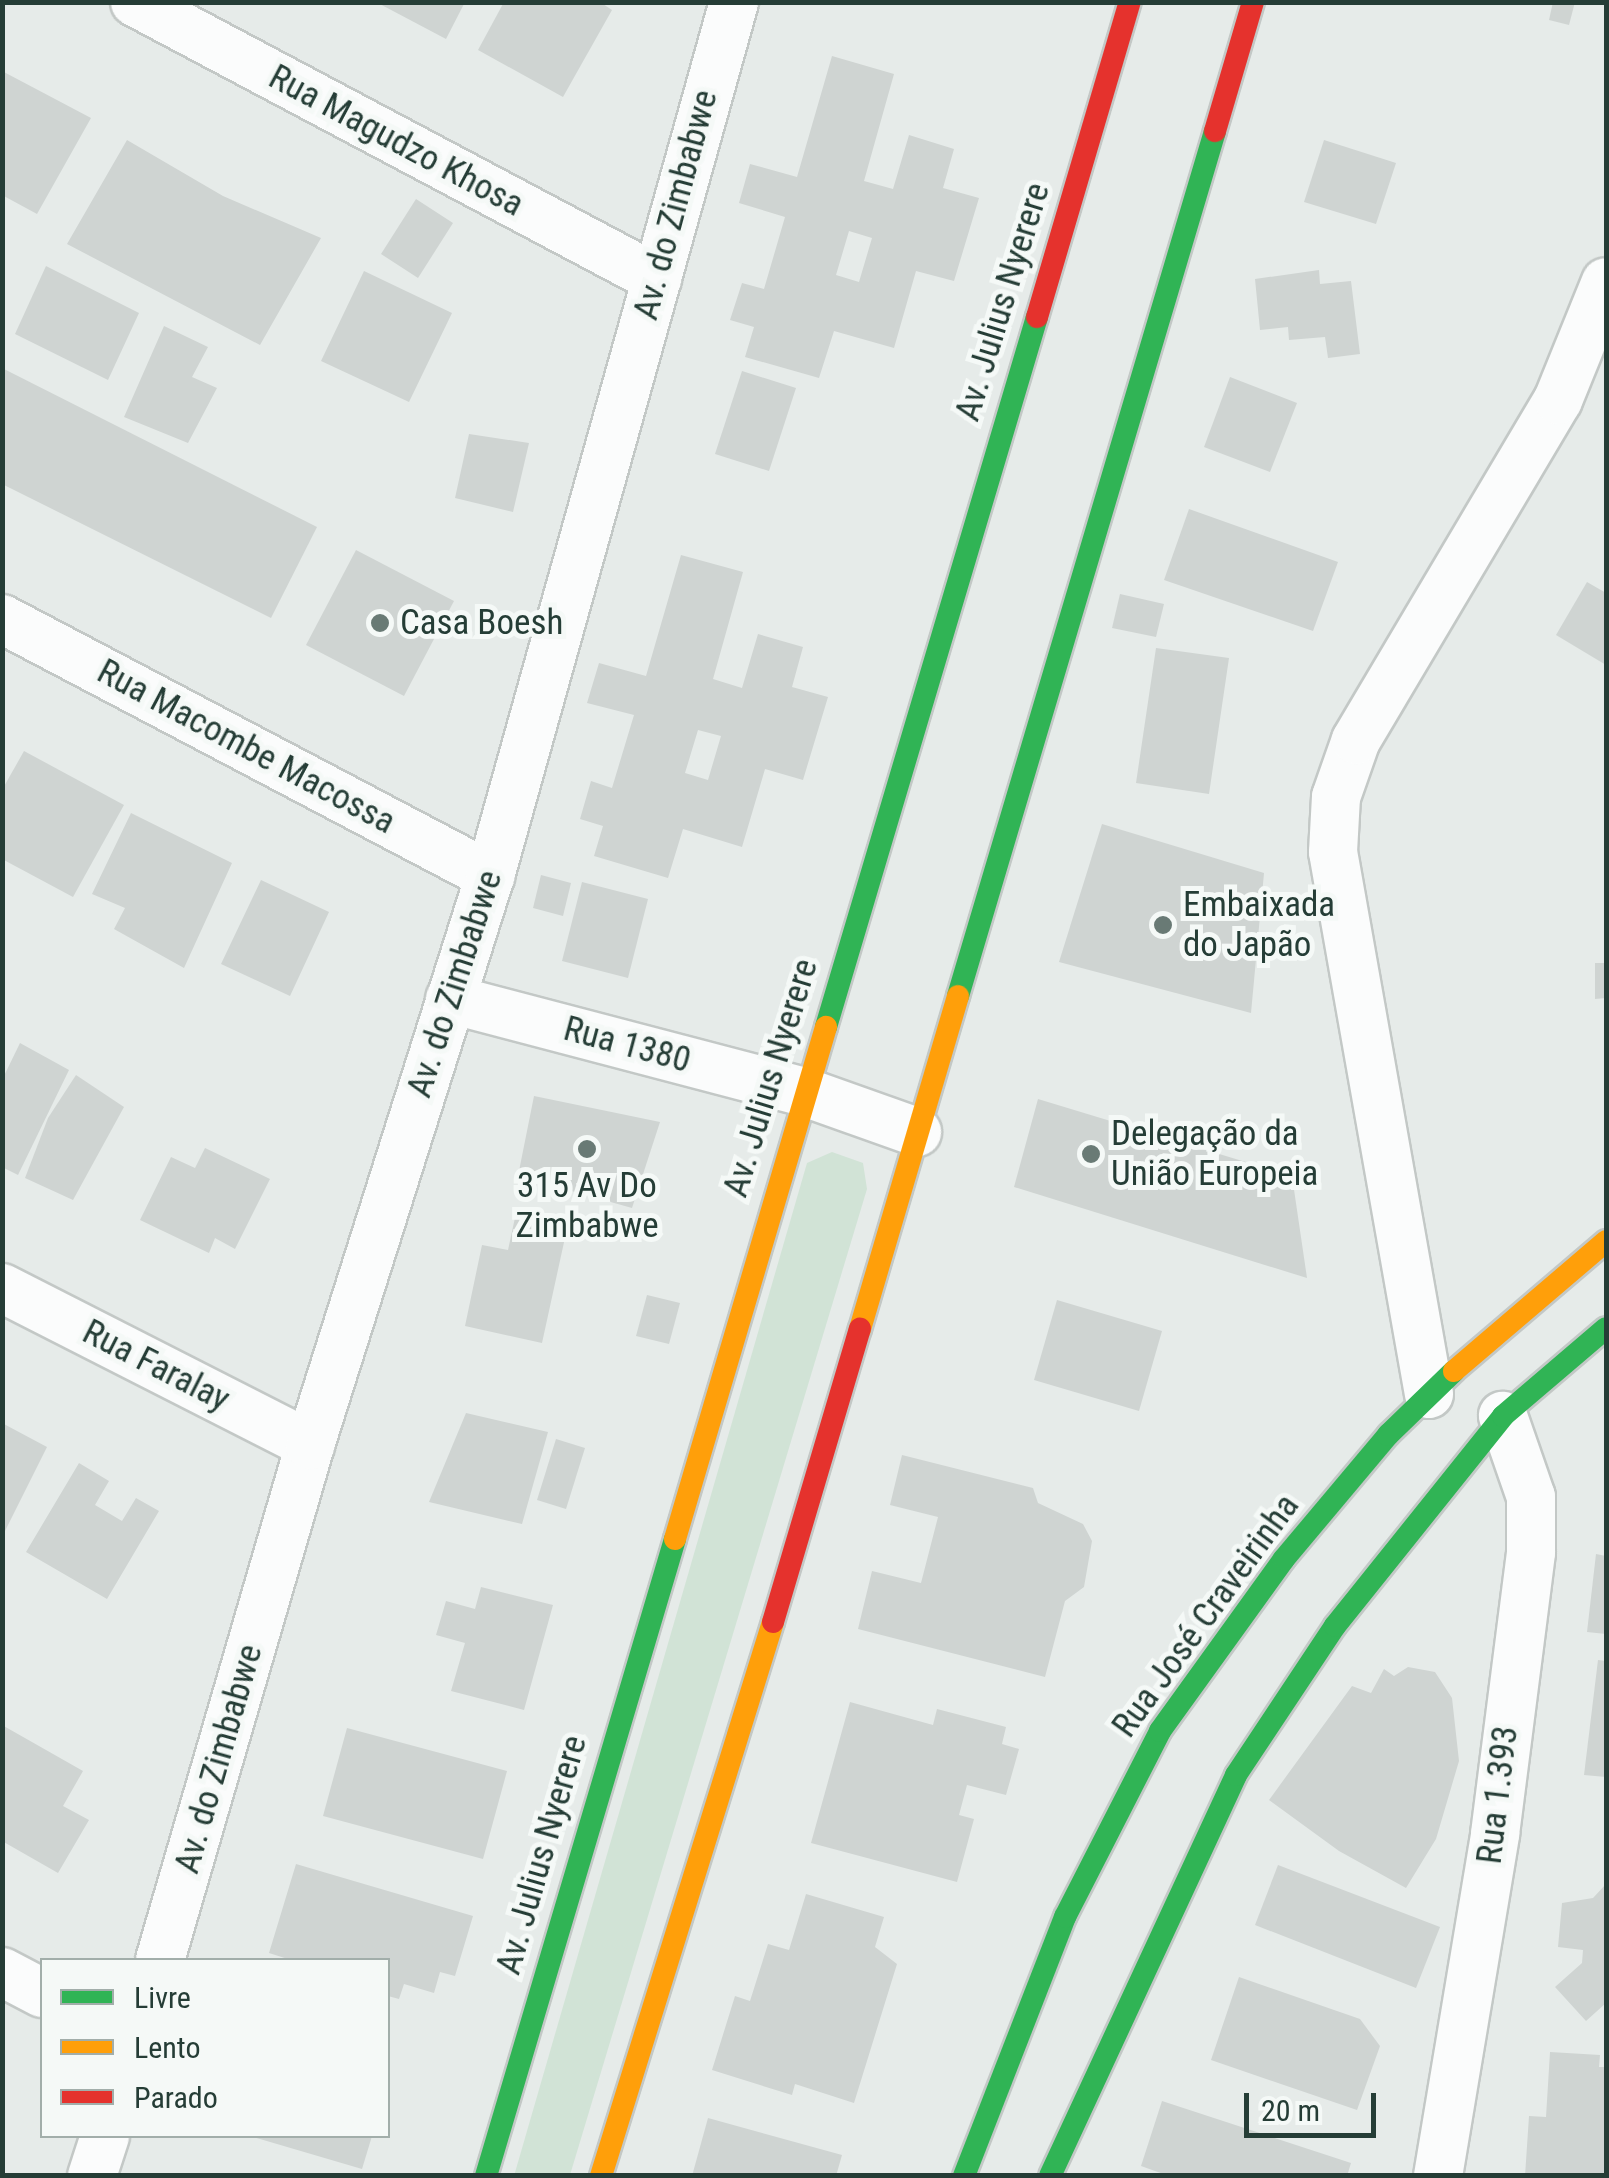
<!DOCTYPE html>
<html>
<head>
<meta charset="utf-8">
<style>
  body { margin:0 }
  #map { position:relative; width:1609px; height:2178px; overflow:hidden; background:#e6ebe9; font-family:"Roboto Condensed",sans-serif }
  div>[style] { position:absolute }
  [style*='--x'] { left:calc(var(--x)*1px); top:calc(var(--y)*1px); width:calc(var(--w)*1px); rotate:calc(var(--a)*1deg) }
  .green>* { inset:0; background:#d1e3d6 }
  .building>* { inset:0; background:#cfd4d2 }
  .roads { filter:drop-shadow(2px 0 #c3c8c6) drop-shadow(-2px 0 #c3c8c6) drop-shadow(0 2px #c3c8c6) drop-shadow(0 -2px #c3c8c6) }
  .street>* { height:48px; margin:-24px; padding:0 24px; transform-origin:24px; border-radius:24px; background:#fbfcfc }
  .fast>* { height:22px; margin:-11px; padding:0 11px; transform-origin:11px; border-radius:11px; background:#30b455 }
  .slow>* { height:22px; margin:-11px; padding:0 11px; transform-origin:11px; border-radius:11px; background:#ff9f0a }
  .jam>* { height:22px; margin:-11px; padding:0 11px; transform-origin:11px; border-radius:11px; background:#e5322d }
  .dots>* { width:28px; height:28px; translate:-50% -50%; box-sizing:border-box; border:5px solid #f5f9f7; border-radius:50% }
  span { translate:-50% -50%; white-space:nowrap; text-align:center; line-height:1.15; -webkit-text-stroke:10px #f5f9f7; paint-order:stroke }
  .street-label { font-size:35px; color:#253d36 }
  .poi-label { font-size:35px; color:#253d36 }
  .left { translate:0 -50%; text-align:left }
  .frame { position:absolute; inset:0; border:5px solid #253d36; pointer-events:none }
  .legend { position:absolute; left:40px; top:1958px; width:350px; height:180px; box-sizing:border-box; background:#f5f9f7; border:2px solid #a2aeaa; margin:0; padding:12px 18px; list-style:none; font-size:30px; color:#253d36 }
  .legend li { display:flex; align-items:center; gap:20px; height:50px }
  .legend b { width:50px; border:2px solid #a2aeaa }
  .scale { position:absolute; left:1244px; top:2093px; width:132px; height:45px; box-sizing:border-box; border:5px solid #253d36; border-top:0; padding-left:12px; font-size:30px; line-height:35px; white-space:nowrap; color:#253d36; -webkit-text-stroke:8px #f5f9f7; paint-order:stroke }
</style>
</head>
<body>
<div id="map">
  <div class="green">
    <div style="clip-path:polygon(832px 1152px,863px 1163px,867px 1189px,570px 2175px,514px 2176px,807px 1163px)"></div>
  </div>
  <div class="building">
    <div style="clip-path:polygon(376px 2px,465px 2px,446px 39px)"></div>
    <div style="clip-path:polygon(504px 2px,600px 2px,612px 10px,563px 97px,478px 50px)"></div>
    <div style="clip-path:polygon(1553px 2px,1575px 2px,1569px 25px,1549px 20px)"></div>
    <div style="clip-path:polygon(evenodd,832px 56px,894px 74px,864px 181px,893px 189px,909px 135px,954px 149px,943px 188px,979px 198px,954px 281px,916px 271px,894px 348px,834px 331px,819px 378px,745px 357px,754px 327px,730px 320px,742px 283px,764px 289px,785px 217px,739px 203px,750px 164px,797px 177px,832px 56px,849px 231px,872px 238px,859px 282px,836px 275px,849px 231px)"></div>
    <div style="clip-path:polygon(2px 71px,91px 118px,37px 214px,2px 195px)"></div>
    <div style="clip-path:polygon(127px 140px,223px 196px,321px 238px,260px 345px,67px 244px)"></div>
    <div style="clip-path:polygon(1324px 140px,1396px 163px,1376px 224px,1304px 202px)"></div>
    <div style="clip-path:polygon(416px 199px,453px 223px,418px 278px,381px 254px)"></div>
    <div style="clip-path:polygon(46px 266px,139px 313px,108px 380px,15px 334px)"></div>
    <div style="clip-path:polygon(1319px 270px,1320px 284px,1351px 281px,1360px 354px,1328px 358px,1325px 337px,1289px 340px,1288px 327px,1260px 330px,1255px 279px)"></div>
    <div style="clip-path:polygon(364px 271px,452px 313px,409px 402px,321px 361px)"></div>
    <div style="clip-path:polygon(164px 326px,208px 347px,192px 377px,217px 388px,188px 443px,124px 417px)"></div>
    <div style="clip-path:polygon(2px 368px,317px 527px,271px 618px,2px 484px)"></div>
    <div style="clip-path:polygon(742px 371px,796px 388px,769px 471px,715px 454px)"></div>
    <div style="clip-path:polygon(1230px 377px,1297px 403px,1270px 472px,1204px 447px)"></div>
    <div style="clip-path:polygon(469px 434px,529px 443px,513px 512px,455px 498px)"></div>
    <div style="clip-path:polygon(1189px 509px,1338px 562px,1313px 631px,1164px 580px)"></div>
    <div style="clip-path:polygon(356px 550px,454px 601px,404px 696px,306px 645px)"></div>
    <div style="clip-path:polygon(evenodd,681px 555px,743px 572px,713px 679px,742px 688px,758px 634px,803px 647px,792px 687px,828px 697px,803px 780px,765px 769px,742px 847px,683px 829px,668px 878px,594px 856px,603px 826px,580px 819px,591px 781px,612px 788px,634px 715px,587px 703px,599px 663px,646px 676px,681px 555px,698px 730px,721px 736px,708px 780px,685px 773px,698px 730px)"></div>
    <div style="clip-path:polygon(1587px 582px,1606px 593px,1606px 665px,1556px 635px)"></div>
    <div style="clip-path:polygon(1120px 594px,1164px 604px,1156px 637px,1112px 628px)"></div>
    <div style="clip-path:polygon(1156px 648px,1229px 658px,1209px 794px,1136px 783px)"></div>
    <div style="clip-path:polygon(24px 751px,124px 805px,73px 897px,2px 859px,2px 790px)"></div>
    <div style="clip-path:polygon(131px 813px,232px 863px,184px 968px,114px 929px,125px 908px,92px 894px)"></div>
    <div style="clip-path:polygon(1102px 824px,1264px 873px,1251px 1013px,1059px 962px)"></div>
    <div style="clip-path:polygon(541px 875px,571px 883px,563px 916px,533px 908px)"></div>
    <div style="clip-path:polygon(261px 880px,329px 912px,290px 996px,221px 964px)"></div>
    <div style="clip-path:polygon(582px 882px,648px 899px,628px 978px,562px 961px)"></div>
    <div style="clip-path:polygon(1595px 963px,1606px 963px,1606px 998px,1595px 999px)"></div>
    <div style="clip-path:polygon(20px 1043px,69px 1070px,18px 1175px,2px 1167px,2px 1080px)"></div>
    <div style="clip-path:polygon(76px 1075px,124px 1107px,73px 1200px,25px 1178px,48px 1118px)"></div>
    <div style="clip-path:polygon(534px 1096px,660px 1122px,632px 1208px,518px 1176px)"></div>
    <div style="clip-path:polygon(1038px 1099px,1292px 1176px,1307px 1278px,1014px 1187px)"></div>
    <div style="clip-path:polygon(205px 1148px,270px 1179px,235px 1249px,215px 1238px,209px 1253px,140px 1220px,171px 1157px,195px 1168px)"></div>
    <div style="clip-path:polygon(516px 1213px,568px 1224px,542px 1343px,465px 1326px,482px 1245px,508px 1250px)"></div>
    <div style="clip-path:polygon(647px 1295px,680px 1303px,669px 1344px,636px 1336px)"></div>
    <div style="clip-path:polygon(1057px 1300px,1162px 1331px,1139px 1411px,1034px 1380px)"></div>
    <div style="clip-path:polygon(466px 1413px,548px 1432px,522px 1524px,429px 1502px)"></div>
    <div style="clip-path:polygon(2px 1423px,47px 1447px,2px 1537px)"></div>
    <div style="clip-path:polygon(556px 1439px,585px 1448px,566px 1509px,537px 1500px)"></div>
    <div style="clip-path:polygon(902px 1455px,1033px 1488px,1038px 1503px,1083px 1524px,1092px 1541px,1084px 1587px,1065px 1601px,1045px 1677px,858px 1629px,872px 1571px,921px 1583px,938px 1517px,890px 1505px)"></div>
    <div style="clip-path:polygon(79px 1463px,109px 1481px,95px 1505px,122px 1521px,136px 1498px,159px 1511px,107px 1599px,26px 1552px)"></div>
    <div style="clip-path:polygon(1596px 1554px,1606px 1556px,1606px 1634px,1587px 1632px)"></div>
    <div style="clip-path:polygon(481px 1587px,553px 1605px,524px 1710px,451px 1691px,465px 1643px,436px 1635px,446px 1601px,475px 1609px)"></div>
    <div style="clip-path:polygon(1598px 1660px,1606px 1661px,1606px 1777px,1584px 1775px)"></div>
    <div style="clip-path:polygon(1408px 1667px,1435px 1672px,1452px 1698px,1459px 1761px,1436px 1839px,1406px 1888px,1339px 1851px,1269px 1800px,1352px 1686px,1371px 1693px,1384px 1669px,1394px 1676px)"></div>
    <div style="clip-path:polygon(850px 1702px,933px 1725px,937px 1709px,1006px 1727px,1002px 1744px,1019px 1749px,1006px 1795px,967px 1785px,959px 1815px,974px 1819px,957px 1882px,811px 1843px)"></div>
    <div style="clip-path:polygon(2px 1725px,83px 1771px,63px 1806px,89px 1820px,58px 1873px,2px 1841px)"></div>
    <div style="clip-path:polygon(347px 1728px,507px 1771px,483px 1859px,323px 1816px)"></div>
    <div style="clip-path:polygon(296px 1864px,473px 1916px,455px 1976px,440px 1972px,434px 1993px,404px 1984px,399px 1999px,388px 1996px,388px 1960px,291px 1960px,269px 1953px)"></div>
    <div style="clip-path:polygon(1278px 1865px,1440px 1927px,1416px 1988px,1255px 1925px)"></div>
    <div style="clip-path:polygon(1606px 1884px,1606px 2003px,1586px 2021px,1555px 1987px,1582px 1963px,1583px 1950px,1558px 1947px,1562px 1903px,1593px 1898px)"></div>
    <div style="clip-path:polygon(806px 1894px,884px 1917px,875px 1947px,897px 1964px,854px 2103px,795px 2084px,792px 2095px,712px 2070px,735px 1996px,750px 2001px,768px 1944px,789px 1950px)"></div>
    <div style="clip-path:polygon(1239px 1977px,1360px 2019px,1380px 2046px,1357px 2110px,1211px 2060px)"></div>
    <div style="clip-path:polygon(1550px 2052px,1600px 2055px,1599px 2067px,1606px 2067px,1606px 2176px,1525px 2176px,1529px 2116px,1546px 2117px)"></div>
    <div style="clip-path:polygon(1162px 2101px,1351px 2163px,1347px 2176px,1169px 2176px,1141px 2166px)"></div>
    <div style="clip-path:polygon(708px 2118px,842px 2155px,836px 2176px,692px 2176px)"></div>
    <div style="clip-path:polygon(250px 2136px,372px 2136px,362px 2169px)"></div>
  </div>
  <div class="roads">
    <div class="street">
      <div style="--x:135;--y:2;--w:591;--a:27.95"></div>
      <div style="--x:2;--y:619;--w:552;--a:27.77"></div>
      <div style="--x:450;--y:999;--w:366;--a:14.7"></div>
      <div style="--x:804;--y:1092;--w:120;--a:19.5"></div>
      <div style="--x:2;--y:1288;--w:346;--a:27"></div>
      <div style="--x:1429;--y:1394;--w:550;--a:-100.04"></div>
      <div style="--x:1333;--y:852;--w:55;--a:-86.9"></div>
      <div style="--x:1336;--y:797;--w:60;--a:-70.7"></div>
      <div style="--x:1356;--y:740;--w:395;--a:-59.3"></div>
      <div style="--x:1558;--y:400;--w:127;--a:-67.9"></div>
      <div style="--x:160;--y:1960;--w:536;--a:-73.76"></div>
      <div style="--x:310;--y:1445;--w:597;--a:-72.45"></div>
      <div style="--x:490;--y:876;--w:907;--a:-74.4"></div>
      <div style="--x:2;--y:1972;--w:45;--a:27.7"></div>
      <div style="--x:92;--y:2176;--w:42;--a:-72"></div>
      <div style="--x:1438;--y:2176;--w:347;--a:-80.5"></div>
      <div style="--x:1495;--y:1834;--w:284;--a:-82.7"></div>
      <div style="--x:1531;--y:1552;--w:55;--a:-90"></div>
      <div style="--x:1531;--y:1497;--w:86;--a:-109.1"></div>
    </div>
    <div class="fast">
      <div style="--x:958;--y:996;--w:902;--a:-73.45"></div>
      <div style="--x:826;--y:1027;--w:741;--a:-73.45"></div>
      <div style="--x:486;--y:2176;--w:664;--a:-73.47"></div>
      <div style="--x:964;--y:2176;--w:278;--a:-68.7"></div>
      <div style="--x:1065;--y:1917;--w:209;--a:-62.9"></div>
      <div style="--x:1160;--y:1731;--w:212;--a:-54.2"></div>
      <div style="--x:1284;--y:1559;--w:162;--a:-50"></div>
      <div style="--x:1388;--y:1435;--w:92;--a:-44.1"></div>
      <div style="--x:1050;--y:2176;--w:442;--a:-65.1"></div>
      <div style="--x:1236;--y:1775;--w:179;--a:-56.4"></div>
      <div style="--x:1335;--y:1626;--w:269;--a:-51.3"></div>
      <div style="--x:1503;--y:1416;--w:135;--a:-40.5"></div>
    </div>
    <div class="slow">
      <div style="--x:860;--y:1329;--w:347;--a:-73.6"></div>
      <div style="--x:1454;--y:1371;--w:200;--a:-40.5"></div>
      <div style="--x:675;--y:1539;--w:534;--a:-73.57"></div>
      <div style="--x:601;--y:2176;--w:580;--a:-72.75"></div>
    </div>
    <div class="jam">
      <div style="--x:1215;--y:131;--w:134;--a:-73.6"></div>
      <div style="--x:1037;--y:317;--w:328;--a:-73.6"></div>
      <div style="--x:773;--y:1622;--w:306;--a:-73.5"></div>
    </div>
  </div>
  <div class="dots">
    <div style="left:380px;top:623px;background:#697a75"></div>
    <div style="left:1163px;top:925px;background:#697a75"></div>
    <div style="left:587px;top:1149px;background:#697a75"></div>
    <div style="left:1091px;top:1154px;background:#697a75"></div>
  </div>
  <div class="street-label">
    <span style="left:396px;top:141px;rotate:28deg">Rua Magudzo Khosa</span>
    <span style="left:676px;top:205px;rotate:-75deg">Av. do Zimbabwe</span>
    <span style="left:1003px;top:302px;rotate:-73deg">Av. Julius Nyerere</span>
    <span style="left:246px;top:747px;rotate:28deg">Rua Macombe Macossa</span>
    <span style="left:455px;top:984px;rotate:-72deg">Av. do Zimbabwe</span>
    <span style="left:627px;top:1045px;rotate:15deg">Rua 1380</span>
    <span style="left:771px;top:1078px;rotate:-73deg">Av. Julius Nyerere</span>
    <span style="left:156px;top:1366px;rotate:27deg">Rua Faralay</span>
    <span style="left:1206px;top:1616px;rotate:-54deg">Rua José Craveirinha</span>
    <span style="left:219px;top:1759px;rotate:-74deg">Av. do Zimbabwe</span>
    <span style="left:1498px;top:1795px;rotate:-83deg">Rua 1.393</span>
    <span style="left:542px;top:1855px;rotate:-74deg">Av. Julius Nyerere</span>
  </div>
  <div class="poi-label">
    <span class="left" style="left:400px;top:623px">Casa Boesh</span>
    <span class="left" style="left:1183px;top:925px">Embaixada<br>do Japão</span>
    <span class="left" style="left:1111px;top:1154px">Delegação da<br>União Europeia</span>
    <span style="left:587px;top:1206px">315 Av Do<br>Zimbabwe</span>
  </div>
  <div class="frame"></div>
  <ul class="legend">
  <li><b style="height:12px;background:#30b455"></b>Livre</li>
  <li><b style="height:12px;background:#ff9f0a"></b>Lento</li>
  <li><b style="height:12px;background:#e5322d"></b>Parado</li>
  </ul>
  <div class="scale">20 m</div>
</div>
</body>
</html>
